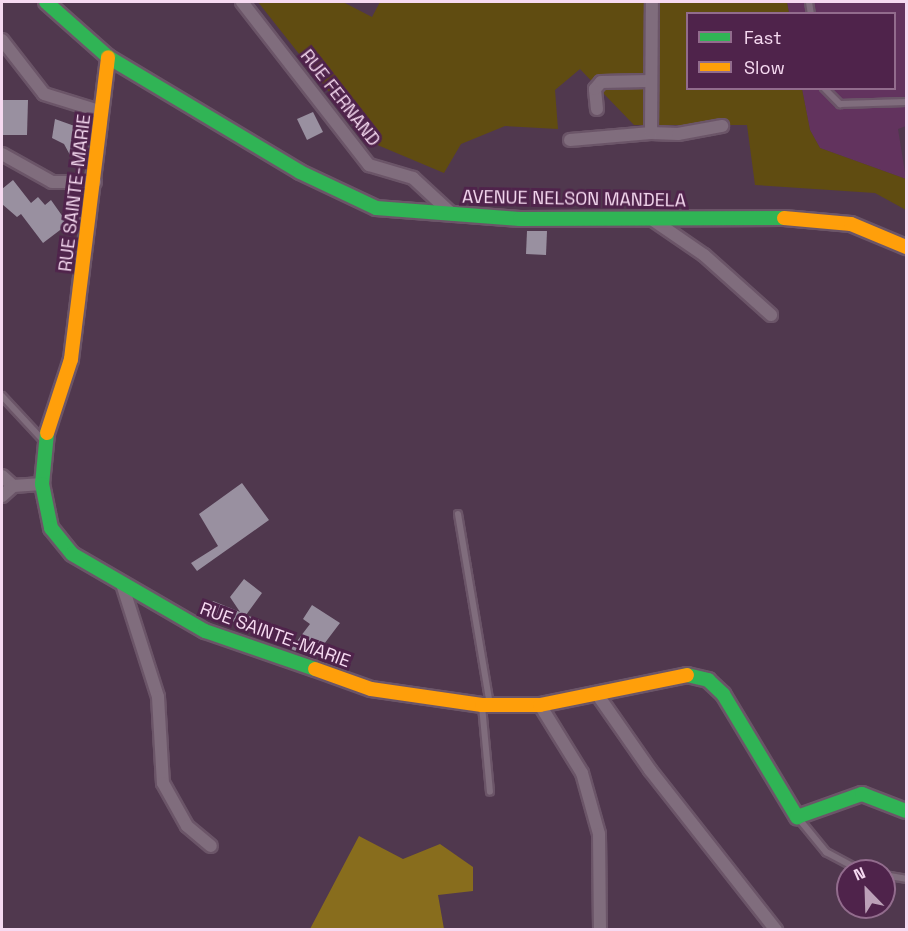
<!DOCTYPE html>
<html>
<head>
<meta charset="utf-8">
<style>
  body { margin:0 }
  #map { position:relative; width:908px; height:931px; overflow:hidden; background:#50384e; font-family:"Space Grotesk",sans-serif }
  div>[style] { position:absolute }
  [style*='--x'] { left:calc(var(--x)*1px); top:calc(var(--y)*1px); width:calc(var(--w)*1px); rotate:calc(var(--a)*1deg) }
  .built>* { inset:0; background:#62335e }
  .green>* { inset:0; background:#604c11 }
  .forest>* { inset:0; background:#886d1d }
  .building>* { inset:0; background:#9990a0 }
  .roads { filter:drop-shadow(2px 0 #6b5568) drop-shadow(-2px 0 #6b5568) drop-shadow(0 2px #6b5568) drop-shadow(0 -2px #6b5568) }
  .lane>* { height:6px; margin:-3px; padding:0 3px; transform-origin:3px; border-radius:3px; background:#806d7d }
  .street>* { height:12px; margin:-6px; padding:0 6px; transform-origin:6px; border-radius:6px; background:#806d7d }
  .fast>* { height:14px; margin:-7px; padding:0 7px; transform-origin:7px; border-radius:7px; background:#30b455 }
  .slow>* { height:14px; margin:-7px; padding:0 7px; transform-origin:7px; border-radius:7px; background:#ff9f0a }
  span { translate:-50% -50%; white-space:nowrap; text-align:center; line-height:1.15; -webkit-text-stroke:6px #4f234b; paint-order:stroke }
  .street-label { font-size:18px; color:#f6daf1 }
  .frame { position:absolute; inset:0; border:3px solid #f6daf1; pointer-events:none }
  .legend { position:absolute; left:686px; top:12px; width:210px; height:78px; box-sizing:border-box; background:#4f234b; border:2px solid #926c8d; margin:0; padding:8px 10px; list-style:none; font-size:18px; color:#f6daf1 }
  .legend li { display:flex; align-items:center; gap:12px; height:30px }
  .legend b { width:30px; border:2px solid #926c8d }
  .north { position:absolute; left:836px; top:859px; width:60px; height:60px; box-sizing:border-box; background:#4f234b; border:2px solid #926c8d; border-radius:50%; rotate:337deg; font-size:16px; font-weight:700; line-height:24px; text-align:center; color:#f6daf1 }
  .north::after { content:''; display:block; margin:auto; width:21px; height:27px; background:#bca1b8; clip-path:polygon(50% 0,100% 100%,50% 72%,0 100%) }
</style>
</head>
<body>
<div id="map">
  <div class="built">
    <div style="clip-path:polygon(787px 2px,906px 2px,906px 126px,898px 129px,906px 179px,820px 148px,810px 130px,802px 89px,894px 88px,894px 14px,789px 13px)"></div>
  </div>
  <div class="green">
    <div style="clip-path:polygon(258px 2px,343px 2px,372px 17px,380px 2px,787px 2px,789px 13px,688px 14px,688px 88px,802px 89px,810px 130px,820px 148px,906px 179px,906px 210px,875px 193px,755px 185px,747px 125px,634px 125px,580px 69px,555px 90px,558px 129px,505px 126px,461px 144px,444px 173px,368px 141px)"></div>
  </div>
  <div class="forest">
    <div style="clip-path:polygon(359px 836px,403px 859px,440px 844px,473px 867px,473px 891px,438px 895px,444px 929px,310px 929px)"></div>
  </div>
  <div class="building">
    <div style="clip-path:polygon(2px 100px,28px 100px,27px 135px,2px 135px)"></div>
    <div style="clip-path:polygon(313px 112px,323px 132px,307px 140px,297px 119px)"></div>
    <div style="clip-path:polygon(55px 119px,83px 129px,80px 156px,70px 155px,64px 144px,52px 138px)"></div>
    <div style="clip-path:polygon(13px 180px,31px 203px,38px 197px,45px 205px,51px 200px,68px 224px,43px 243px,21px 214px,17px 217px,2px 204px,2px 189px)"></div>
    <div style="clip-path:polygon(527px 231px,547px 231px,546px 255px,526px 254px)"></div>
    <div style="clip-path:polygon(242px 483px,269px 520px,197px 571px,191px 563px,218px 546px,199px 514px)"></div>
    <div style="clip-path:polygon(244px 579px,262px 593px,246px 615px,272px 624px,267px 635px,209px 612px,213px 601px,240px 612px,230px 597px)"></div>
    <div style="clip-path:polygon(312px 605px,340px 623px,315px 656px,306px 649px,301px 653px,291px 649px,310px 624px,303px 619px)"></div>
  </div>
  <div class="roads">
    <div class="lane">
      <div style="--x:809;--y:2;--w:12;--a:81"></div>
      <div style="--x:824;--y:88;--w:23;--a:45"></div>
      <div style="--x:840;--y:104;--w:66;--a:-1.7"></div>
      <div style="--x:2;--y:396;--w:59;--a:47.1"></div>
      <div style="--x:458;--y:514;--w:194;--a:80.5"></div>
      <div style="--x:482;--y:706;--w:86;--a:84.7"></div>
      <div style="--x:799;--y:819;--w:43;--a:50.7"></div>
      <div style="--x:826;--y:852;--w:40;--a:28"></div>
      <div style="--x:884;--y:875;--w:22;--a:10"></div>
    </div>
    <div class="street">
      <div style="--x:242;--y:2;--w:207;--a:52.1"></div>
      <div style="--x:369;--y:165;--w:46;--a:16.5"></div>
      <div style="--x:413;--y:178;--w:54;--a:42.8"></div>
      <div style="--x:2;--y:40;--w:68;--a:52.1"></div>
      <div style="--x:44;--y:94;--w:61;--a:17.2"></div>
      <div style="--x:597;--y:109;--w:20;--a:-96"></div>
      <div style="--x:595;--y:89;--w:9;--a:-49"></div>
      <div style="--x:601;--y:82;--w:48;--a:-1.2"></div>
      <div style="--x:651;--y:133;--w:27;--a:2"></div>
      <div style="--x:678;--y:134;--w:45;--a:-10.3"></div>
      <div style="--x:570;--y:140;--w:81;--a:-4.9"></div>
      <div style="--x:651;--y:133;--w:131;--a:-89.6"></div>
      <div style="--x:2;--y:154;--w:57;--a:29.2"></div>
      <div style="--x:52;--y:182;--w:43;--a:0"></div>
      <div style="--x:653;--y:220;--w:62;--a:34.5"></div>
      <div style="--x:704;--y:255;--w:90;--a:41.8"></div>
      <div style="--x:2;--y:476;--w:15;--a:42"></div>
      <div style="--x:2;--y:496;--w:15;--a:-42"></div>
      <div style="--x:13;--y:486;--w:29;--a:-4"></div>
      <div style="--x:123;--y:587;--w:115;--a:72.3"></div>
      <div style="--x:158;--y:697;--w:86;--a:86.7"></div>
      <div style="--x:163;--y:783;--w:49;--a:60.8"></div>
      <div style="--x:187;--y:826;--w:31;--a:40"></div>
      <div style="--x:597;--y:694;--w:93;--a:55.1"></div>
      <div style="--x:650;--y:770;--w:204;--a:51.8"></div>
      <div style="--x:540;--y:705;--w:80;--a:58.3"></div>
      <div style="--x:582;--y:773;--w:63;--a:74.4"></div>
      <div style="--x:599;--y:834;--w:96;--a:89.4"></div>
    </div>
    <div class="fast">
      <div style="--x:46;--y:2;--w:83;--a:41.6"></div>
      <div style="--x:108;--y:57;--w:224;--a:30.9"></div>
      <div style="--x:300;--y:172;--w:84;--a:25.3"></div>
      <div style="--x:376;--y:208;--w:144;--a:4.4"></div>
      <div style="--x:520;--y:219;--w:264;--a:-0.2"></div>
      <div style="--x:47;--y:433;--w:51;--a:95.6"></div>
      <div style="--x:42;--y:484;--w:45;--a:78.4"></div>
      <div style="--x:51;--y:528;--w:33;--a:51"></div>
      <div style="--x:72;--y:554;--w:154;--a:30.1"></div>
      <div style="--x:205;--y:631;--w:116;--a:19.1"></div>
      <div style="--x:687;--y:675;--w:22;--a:13"></div>
      <div style="--x:708;--y:680;--w:21;--a:43"></div>
      <div style="--x:723;--y:694;--w:144;--a:59"></div>
      <div style="--x:797;--y:817;--w:69;--a:-19.5"></div>
      <div style="--x:862;--y:794;--w:47;--a:21.1"></div>
    </div>
    <div class="slow">
      <div style="--x:784;--y:218;--w:67;--a:5.1"></div>
      <div style="--x:851;--y:224;--w:60;--a:22.7"></div>
      <div style="--x:47;--y:433;--w:78;--a:-72"></div>
      <div style="--x:71;--y:359;--w:304;--a:-83"></div>
      <div style="--x:315;--y:669;--w:59;--a:19.7"></div>
      <div style="--x:371;--y:689;--w:112;--a:8.2"></div>
      <div style="--x:482;--y:705;--w:58;--a:0"></div>
      <div style="--x:540;--y:705;--w:150;--a:-11.5"></div>
    </div>
  </div>
  <div class="street-label">
    <span style="left:340px;top:98px;rotate:52deg">RUE FERNAND</span>
    <span style="left:75px;top:193px;rotate:-83deg">RUE SAINTE-MARIE</span>
    <span style="left:574px;top:199px;rotate:1deg">AVENUE NELSON MANDELA</span>
    <span style="left:275px;top:635px;rotate:20deg">RUE SAINTE-MARIE</span>
  </div>
  <div class="frame"></div>
  <ul class="legend">
  <li><b style="height:8px;background:#30b455"></b>Fast</li>
  <li><b style="height:8px;background:#ff9f0a"></b>Slow</li>
  </ul>
  <div class="north">N</div>
</div>
</body>
</html>
